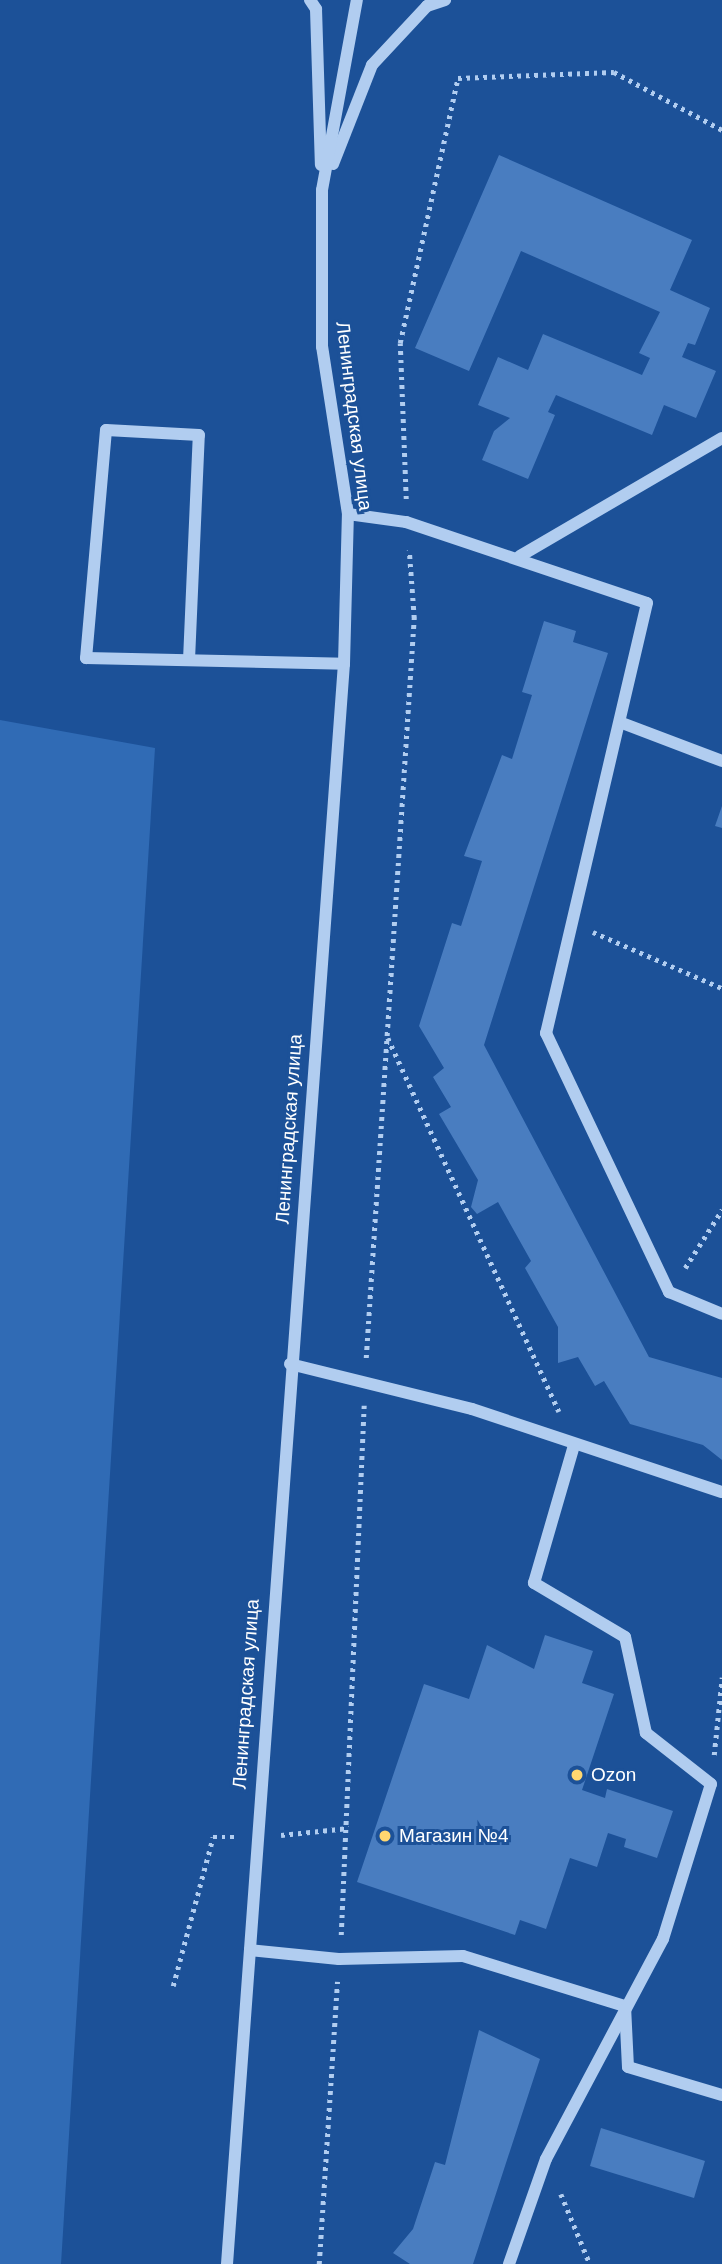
<!DOCTYPE html>
<html>
<head>
<meta charset="utf-8">
<style>
  body { margin:0 }
  #map { position:relative; width:722px; height:2264px; overflow:hidden; background:#1c5198; font-family:Helvetica,sans-serif }
  div>[style] { position:absolute }
  [style*='--x'] { left:calc(var(--x)*1px); top:calc(var(--y)*1px); width:calc(var(--w)*1px); rotate:calc(var(--a)*1deg) }
  .green>* { inset:0; background:#306bb5 }
  .building>* { inset:0; background:#497dc0 }
  .path>* { height:4.5px; margin-top:-2.25px; transform-origin:0; background:repeating-linear-gradient(90deg,#b1cdf0 0 3.5px,transparent 0 8.5px) }
  .minor>* { height:12px; margin:-6px; padding:0 6px; transform-origin:6px; border-radius:6px; background:#b1cdf0 }
  .dots>* { width:19px; height:19px; translate:-50% -50%; box-sizing:border-box; border:4px solid #1c5198; border-radius:50% }
  span { translate:-50% -50%; white-space:nowrap; text-align:center; line-height:1.15; -webkit-text-stroke:6px #1c5198; paint-order:stroke }
  .street-label { font-size:19px; color:#fff }
  .poi-label { font-size:19px; color:#fff }
  .left { translate:0 -50%; text-align:left }
</style>
</head>
<body>
<div id="map">
  <div class="green">
    <div style="clip-path:polygon(0 720px,155px 748px,61px 2264px,0 2264px)"></div>
  </div>
  <div class="building">
    <div style="clip-path:polygon(499px 155px,692px 240px,670px 290px,710px 308px,695px 345px,688px 343px,682px 357px,716px 371px,696px 418px,664px 405px,652px 435px,556px 395px,548px 412px,555px 415px,528px 479px,482px 460px,494px 431px,510px 418px,478px 405px,498px 357px,528px 370px,543px 334px,642px 375px,650px 358px,639px 353px,660px 312px,521px 251px,469px 371px,415px 348px)"></div>
    <div style="clip-path:polygon(544px 621px,576px 631px,573px 642px,608px 653px,484px 1045px,649px 1357px,722px 1378px,722px 1460px,703px 1445px,630px 1424px,604px 1381px,595px 1386px,578px 1357px,558px 1363px,558px 1327px,525px 1268px,531px 1261px,498px 1202px,477px 1214px,471px 1207px,478px 1180px,439px 1114px,451px 1107px,433px 1077px,444px 1068px,419px 1026px,452px 923px,461px 926px,482px 861px,464px 856px,502px 755px,512px 759px,532px 695px,522px 692px)"></div>
    <div style="clip-path:polygon(722px 806px,722px 828px,715px 826px)"></div>
    <div style="clip-path:polygon(545px 1635px,593px 1651px,582px 1683px,614px 1694px,582px 1790px,605px 1798px,607px 1789px,673px 1811px,657px 1858px,624px 1847px,626px 1839px,608px 1833px,597px 1867px,570px 1858px,546px 1929px,520px 1920px,515px 1935px,357px 1882px,424px 1684px,469px 1699px,487px 1645px,534px 1669px)"></div>
    <div style="clip-path:polygon(479px 2030px,540px 2059px,473px 2264px,410px 2264px,393px 2253px,413px 2229px,435px 2162px,445px 2165px)"></div>
    <div style="clip-path:polygon(601px 2128px,705px 2161px,694px 2198px,590px 2166px)"></div>
  </div>
  <div class="path">
    <div style="--x:406;--y:499;--w:156;--a:-92.2"></div>
    <div style="--x:400;--y:343;--w:271;--a:-77.7"></div>
    <div style="--x:458;--y:78;--w:156;--a:-2.2"></div>
    <div style="--x:614;--y:72;--w:123;--a:28.2"></div>
    <div style="--x:593;--y:932;--w:141;--a:23.5"></div>
    <div style="--x:388;--y:1038;--w:411;--a:65.4"></div>
    <div style="--x:685;--y:1268;--w:69;--a:-57.5"></div>
    <div style="--x:366;--y:1358;--w:742;--a:-86.29"></div>
    <div style="--x:414;--y:618;--w:68;--a:-94.2"></div>
    <div style="--x:714;--y:1755;--w:78;--a:-84.1"></div>
    <div style="--x:281;--y:1835;--w:68;--a:-5.9"></div>
    <div style="--x:341;--y:1935;--w:530;--a:-87.52"></div>
    <div style="--x:173;--y:1986;--w:154;--a:-75"></div>
    <div style="--x:213;--y:1837;--w:21;--a:0"></div>
    <div style="--x:561;--y:2194;--w:76;--a:67.5"></div>
    <div style="--x:319;--y:2264;--w:283;--a:-86.3"></div>
  </div>
  <div class="minor">
    <div style="--x:310;--y:0;--w:11;--a:56"></div>
    <div style="--x:316;--y:9;--w:156;--a:88.2"></div>
    <div style="--x:333;--y:164;--w:106;--a:-68.5"></div>
    <div style="--x:372;--y:65;--w:81;--a:-47"></div>
    <div style="--x:427;--y:6;--w:19;--a:-18"></div>
    <div style="--x:348;--y:514;--w:59;--a:7.9"></div>
    <div style="--x:406;--y:522;--w:254;--a:18.6"></div>
    <div style="--x:647;--y:603;--w:442;--a:103.2"></div>
    <div style="--x:546;--y:1033;--w:287;--a:64.6"></div>
    <div style="--x:669;--y:1292;--w:57;--a:22.5"></div>
    <div style="--x:520;--y:556;--w:234;--a:-30.3"></div>
    <div style="--x:189;--y:660;--w:225;--a:-87.5"></div>
    <div style="--x:199;--y:435;--w:93;--a:-176.9"></div>
    <div style="--x:106;--y:430;--w:229;--a:95"></div>
    <div style="--x:86;--y:658;--w:258;--a:1.3"></div>
    <div style="--x:622;--y:723;--w:107;--a:20.8"></div>
    <div style="--x:290;--y:1364;--w:187;--a:13.9"></div>
    <div style="--x:472;--y:1409;--w:263;--a:18.4"></div>
    <div style="--x:250;--y:1950;--w:89;--a:5.8"></div>
    <div style="--x:339;--y:1959;--w:124;--a:-1.4"></div>
    <div style="--x:463;--y:1956;--w:170;--a:17.2"></div>
    <div style="--x:625;--y:2006;--w:61;--a:87.2"></div>
    <div style="--x:628;--y:2067;--w:98;--a:16.6"></div>
    <div style="--x:227;--y:2264;--w:1604;--a:-85.82"></div>
    <div style="--x:344;--y:664;--w:150;--a:-88.5"></div>
    <div style="--x:348;--y:514;--w:169;--a:-98.8"></div>
    <div style="--x:322;--y:347;--w:157;--a:-90"></div>
    <div style="--x:322;--y:190;--w:193;--a:-79.6"></div>
    <div style="--x:509;--y:2264;--w:111;--a:-70.6"></div>
    <div style="--x:546;--y:2159;--w:249;--a:-62"></div>
    <div style="--x:663;--y:1939;--w:162;--a:-72.8"></div>
    <div style="--x:711;--y:1784;--w:83;--a:-141.9"></div>
    <div style="--x:646;--y:1733;--w:98;--a:-102.3"></div>
    <div style="--x:625;--y:1637;--w:106;--a:-149.3"></div>
    <div style="--x:534;--y:1583;--w:144;--a:-73.8"></div>
  </div>
  <div class="dots">
    <div style="left:577px;top:1775px;background:#ffd770"></div>
    <div style="left:385px;top:1836px;background:#ffd770"></div>
  </div>
  <div class="street-label">
    <span style="left:354px;top:416px;rotate:83deg">Ленинградская улица</span>
    <span style="left:289px;top:1129px;rotate:-86deg">Ленинградская улица</span>
    <span style="left:246px;top:1694px;rotate:-86deg">Ленинградская улица</span>
  </div>
  <div class="poi-label">
    <span class="left" style="left:591px;top:1775px">Ozon</span>
    <span class="left" style="left:399px;top:1836px">Магазин №4</span>
  </div>
</div>
</body>
</html>
